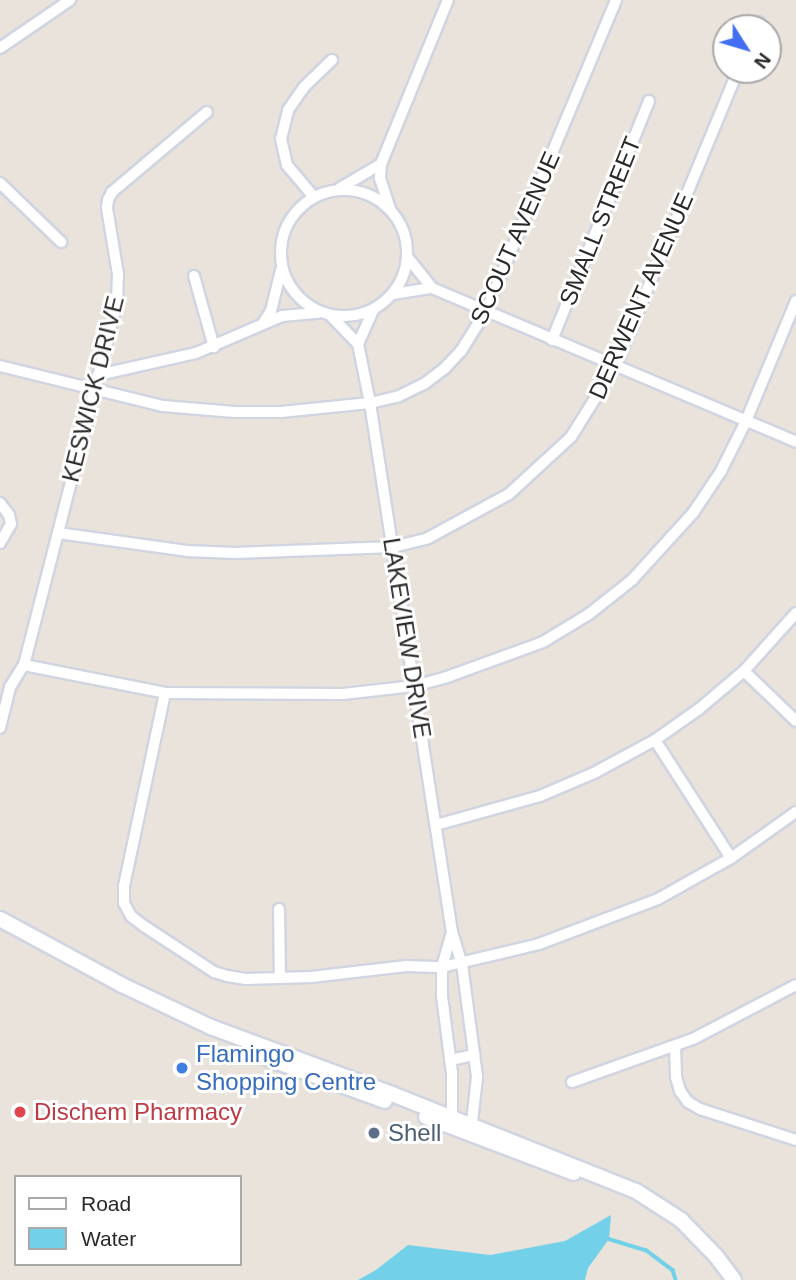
<!DOCTYPE html>
<html>
<head>
<meta charset="utf-8">
<style>
  body { margin:0 }
  #map { position:relative; width:796px; height:1280px; overflow:hidden; background:#eae3db; font-family:Arial,sans-serif }
  div>[style] { position:absolute }
  [style*='--x'] { left:calc(var(--x)*1px); top:calc(var(--y)*1px); width:calc(var(--w)*1px); rotate:calc(var(--a)*1deg) }
  .water>* { inset:0; background:#72d1e8 }
  .stream>* { height:3.5px; margin:-1.75px; padding:0 1.75px; transform-origin:1.75px; border-radius:1.75px; background:#72d1e8 }
  .roads { filter:drop-shadow(2px 0 #d0d5e1) drop-shadow(-2px 0 #d0d5e1) drop-shadow(0 2px #d0d5e1) drop-shadow(0 -2px #d0d5e1) }
  .street>* { height:10px; margin:-5px; padding:0 5px; transform-origin:5px; border-radius:5px; background:#fff }
  .street>.ring { margin:-5px; padding:0; box-sizing:content-box; background:none; border:10px solid #fff; border-radius:50% }
  .secondary>* { height:14px; margin:-7px; padding:0 7px; transform-origin:7px; border-radius:7px; background:#fff }
  .dots>* { width:19px; height:19px; translate:-50% -50%; box-sizing:border-box; border:4px solid #fff; border-radius:50% }
  span { translate:-50% -50%; white-space:nowrap; text-align:center; line-height:1.15; -webkit-text-stroke:6px #fff; paint-order:stroke }
  .street-label { font-size:24px; color:#292929 }
  .shop-label { font-size:24px; color:#366cbe }
  .left { translate:0 -50%; text-align:left }
  .health-label { font-size:24px; color:#be3a42 }
  .service-label { font-size:24px; color:#4e5e75 }
  .legend { position:absolute; left:14px; top:1175px; width:228px; height:91px; box-sizing:border-box; background:#fff; border:2px solid #a9a9a9; margin:0; padding:9px 12px; list-style:none; font-size:21px; color:#292929 }
  .legend li { display:flex; align-items:center; gap:14px; height:35px }
  .legend b { width:35px; border:2px solid #a9a9a9 }
  .north { position:absolute; left:712px; top:14px; width:70px; height:70px; box-sizing:border-box; background:#fff; border:2px solid #a9a9a9; border-radius:50%; rotate:127deg; font-size:19px; font-weight:700; line-height:28px; text-align:center; color:#292929 }
  .north::after { content:''; display:block; margin:auto; width:24px; height:32px; background:#426ef1; clip-path:polygon(50% 0,100% 100%,50% 72%,0 100%) }
</style>
</head>
<body>
<div id="map">
  <div class="water">
    <div style="clip-path:polygon(611px 1215px,609px 1239px,588px 1268px,585px 1280px,358px 1280px,376px 1270px,408px 1245px,490px 1255px,565px 1241px)"></div>
  </div>
  <div class="stream">
    <div style="--x:609;--y:1239;--w:39;--a:17"></div>
    <div style="--x:646;--y:1250;--w:34;--a:37"></div>
    <div style="--x:673;--y:1270;--w:10;--a:73"></div>
  </div>
  <div class="roads">
    <div class="street">
      <div style="--x:755;--y:28;--w:7;--a:-63"></div>
      <div style="--x:0;--y:48;--w:85;--a:-34.4"></div>
      <div style="--x:0;--y:183;--w:85;--a:44"></div>
      <div style="--x:340;--y:188;--w:48;--a:-30.3"></div>
      <div class="ring" style="left:281px;top:190px;width:116px;height:116px"></div>
      <div style="--x:314;--y:197;--w:42;--a:-130.2"></div>
      <div style="--x:287;--y:165;--w:27;--a:-103"></div>
      <div style="--x:281;--y:139;--w:30;--a:-76"></div>
      <div style="--x:288;--y:110;--w:28;--a:-55"></div>
      <div style="--x:304;--y:87;--w:39;--a:-44"></div>
      <div style="--x:390;--y:209;--w:33;--a:-108"></div>
      <div style="--x:380;--y:178;--w:14;--a:-86"></div>
      <div style="--x:381;--y:164;--w:177;--a:-67.8"></div>
      <div style="--x:408;--y:258;--w:38;--a:51"></div>
      <div style="--x:432;--y:288;--w:395;--a:22.9"></div>
      <div style="--x:194;--y:276;--w:74;--a:74.3"></div>
      <div style="--x:393;--y:294;--w:39;--a:-9"></div>
      <div style="--x:331;--y:316;--w:39;--a:46"></div>
      <div style="--x:358;--y:344;--w:60;--a:78.5"></div>
      <div style="--x:370;--y:403;--w:535;--a:81.19"></div>
      <div style="--x:452;--y:932;--w:34;--a:73"></div>
      <div style="--x:462;--y:964;--w:114;--a:82.4"></div>
      <div style="--x:477;--y:1077;--w:54;--a:96.3"></div>
      <div style="--x:264;--y:322;--w:13;--a:-58"></div>
      <div style="--x:271;--y:311;--w:42;--a:-76.3"></div>
      <div style="--x:552;--y:340;--w:258;--a:-67.9"></div>
      <div style="--x:358;--y:344;--w:37;--a:-66"></div>
      <div style="--x:0;--y:366;--w:168;--a:13.8"></div>
      <div style="--x:163;--y:406;--w:72;--a:4.8"></div>
      <div style="--x:235;--y:412;--w:46;--a:0"></div>
      <div style="--x:281;--y:412;--w:89;--a:-5.8"></div>
      <div style="--x:370;--y:403;--w:28;--a:-13"></div>
      <div style="--x:397;--y:397;--w:30;--a:-26"></div>
      <div style="--x:424;--y:384;--w:26;--a:-37"></div>
      <div style="--x:445;--y:368;--w:23;--a:-47"></div>
      <div style="--x:461;--y:351;--w:47;--a:-58"></div>
      <div style="--x:486;--y:311;--w:337;--a:-67.3"></div>
      <div style="--x:98;--y:375;--w:100;--a:-12.7"></div>
      <div style="--x:196;--y:353;--w:94;--a:-23.3"></div>
      <div style="--x:282;--y:316;--w:36;--a:-5"></div>
      <div style="--x:0;--y:503;--w:15;--a:53"></div>
      <div style="--x:9;--y:515;--w:9;--a:77"></div>
      <div style="--x:11;--y:524;--w:22;--a:120"></div>
      <div style="--x:58;--y:533;--w:130;--a:7.9"></div>
      <div style="--x:187;--y:551;--w:48;--a:2.4"></div>
      <div style="--x:235;--y:553;--w:158;--a:-2.2"></div>
      <div style="--x:393;--y:547;--w:36;--a:-14"></div>
      <div style="--x:428;--y:538;--w:92;--a:-28.5"></div>
      <div style="--x:509;--y:494;--w:84;--a:-42.6"></div>
      <div style="--x:571;--y:437;--w:85;--a:-58"></div>
      <div style="--x:616;--y:365;--w:319;--a:-67.5"></div>
      <div style="--x:24;--y:665;--w:144;--a:11.2"></div>
      <div style="--x:165;--y:693;--w:178;--a:0.3"></div>
      <div style="--x:343;--y:694;--w:71;--a:-6.4"></div>
      <div style="--x:414;--y:686;--w:34;--a:-15"></div>
      <div style="--x:447;--y:677;--w:102;--a:-20"></div>
      <div style="--x:543;--y:642;--w:54;--a:-31.3"></div>
      <div style="--x:589;--y:614;--w:55;--a:-38.3"></div>
      <div style="--x:632;--y:580;--w:91;--a:-47.7"></div>
      <div style="--x:693;--y:513;--w:50;--a:-56.3"></div>
      <div style="--x:721;--y:471;--w:56;--a:-63.4"></div>
      <div style="--x:746;--y:421;--w:130;--a:-67.4"></div>
      <div style="--x:744;--y:671;--w:72;--a:43.9"></div>
      <div style="--x:165;--y:693;--w:197;--a:102"></div>
      <div style="--x:124;--y:886;--w:17;--a:90"></div>
      <div style="--x:124;--y:903;--w:15;--a:62"></div>
      <div style="--x:131;--y:916;--w:16;--a:38"></div>
      <div style="--x:144;--y:926;--w:84;--a:33.3"></div>
      <div style="--x:214;--y:972;--w:14;--a:17"></div>
      <div style="--x:227;--y:976;--w:19;--a:9"></div>
      <div style="--x:246;--y:979;--w:65;--a:-1.8"></div>
      <div style="--x:311;--y:977;--w:96;--a:-6.6"></div>
      <div style="--x:406;--y:966;--w:36;--a:2"></div>
      <div style="--x:442;--y:967;--w:100;--a:-13.3"></div>
      <div style="--x:539;--y:944;--w:127;--a:-20.7"></div>
      <div style="--x:658;--y:899;--w:84;--a:-29.3"></div>
      <div style="--x:731;--y:858;--w:80;--a:-35.3"></div>
      <div style="--x:0;--y:728;--w:42;--a:-76.3"></div>
      <div style="--x:10;--y:687;--w:26;--a:-58"></div>
      <div style="--x:24;--y:665;--w:374;--a:-75.6"></div>
      <div style="--x:117;--y:303;--w:29;--a:-88"></div>
      <div style="--x:118;--y:274;--w:67;--a:-99.5"></div>
      <div style="--x:107;--y:208;--w:8;--a:-83"></div>
      <div style="--x:108;--y:200;--w:9;--a:-63"></div>
      <div style="--x:112;--y:192;--w:124;--a:-40.1"></div>
      <div style="--x:655;--y:740;--w:140;--a:57.2"></div>
      <div style="--x:436;--y:825;--w:108;--a:-15.6"></div>
      <div style="--x:540;--y:796;--w:59;--a:-23.1"></div>
      <div style="--x:594;--y:773;--w:69;--a:-28.4"></div>
      <div style="--x:655;--y:740;--w:54;--a:-35.2"></div>
      <div style="--x:699;--y:709;--w:59;--a:-40.2"></div>
      <div style="--x:744;--y:671;--w:78;--a:-48.1"></div>
      <div style="--x:279;--y:909;--w:68;--a:89.2"></div>
      <div style="--x:675;--y:1046;--w:31;--a:88"></div>
      <div style="--x:676;--y:1077;--w:15;--a:74"></div>
      <div style="--x:680;--y:1091;--w:14;--a:54"></div>
      <div style="--x:688;--y:1102;--w:14;--a:30"></div>
      <div style="--x:700;--y:1109;--w:101;--a:17.9"></div>
      <div style="--x:450;--y:1060;--w:25;--a:-12"></div>
      <div style="--x:572;--y:1082;--w:128;--a:-19.6"></div>
      <div style="--x:693;--y:1039;--w:116;--a:-27.7"></div>
      <div style="--x:452;--y:1123;--w:50;--a:-90"></div>
      <div style="--x:452;--y:1073;--w:78;--a:-97.4"></div>
      <div style="--x:442;--y:996;--w:29;--a:-90"></div>
      <div style="--x:442;--y:967;--w:36;--a:-74"></div>
    </div>
    <div class="secondary">
      <div style="--x:0;--y:919;--w:139;--a:28.4"></div>
      <div style="--x:122;--y:985;--w:98;--a:25.3"></div>
      <div style="--x:211;--y:1027;--w:193;--a:20.3"></div>
      <div style="--x:392;--y:1094;--w:263;--a:21.7"></div>
      <div style="--x:636;--y:1191;--w:54;--a:32.8"></div>
      <div style="--x:681;--y:1220;--w:50;--a:45.8"></div>
      <div style="--x:716;--y:1256;--w:30;--a:53"></div>
      <div style="--x:269;--y:1059;--w:123;--a:19.9"></div>
      <div style="--x:426;--y:1117;--w:158;--a:20.7"></div>
    </div>
  </div>
  <div class="dots">
    <div style="left:182px;top:1068px;background:#3f7fe0"></div>
    <div style="left:20px;top:1112px;background:#e0444e"></div>
    <div style="left:374px;top:1133px;background:#5c6f8a"></div>
  </div>
  <div class="street-label">
    <span style="left:600px;top:221px;rotate:-68deg">SMALL STREET</span>
    <span style="left:515px;top:238px;rotate:-66deg">SCOUT AVENUE</span>
    <span style="left:641px;top:296px;rotate:-66deg">DERWENT AVENUE</span>
    <span style="left:93px;top:389px;rotate:-76deg">KESWICK DRIVE</span>
    <span style="left:407px;top:638px;rotate:81deg">LAKEVIEW DRIVE</span>
  </div>
  <div class="shop-label">
    <span class="left" style="left:196px;top:1068px">Flamingo<br>Shopping Centre</span>
  </div>
  <div class="health-label">
    <span class="left" style="left:34px;top:1112px">Dischem Pharmacy</span>
  </div>
  <div class="service-label">
    <span class="left" style="left:388px;top:1133px">Shell</span>
  </div>
  <ul class="legend">
  <li><b style="height:9px;background:#fff"></b>Road</li>
  <li><b style="height:19px;background:#72d1e8"></b>Water</li>
  </ul>
  <div class="north">N</div>
</div>
</body>
</html>
